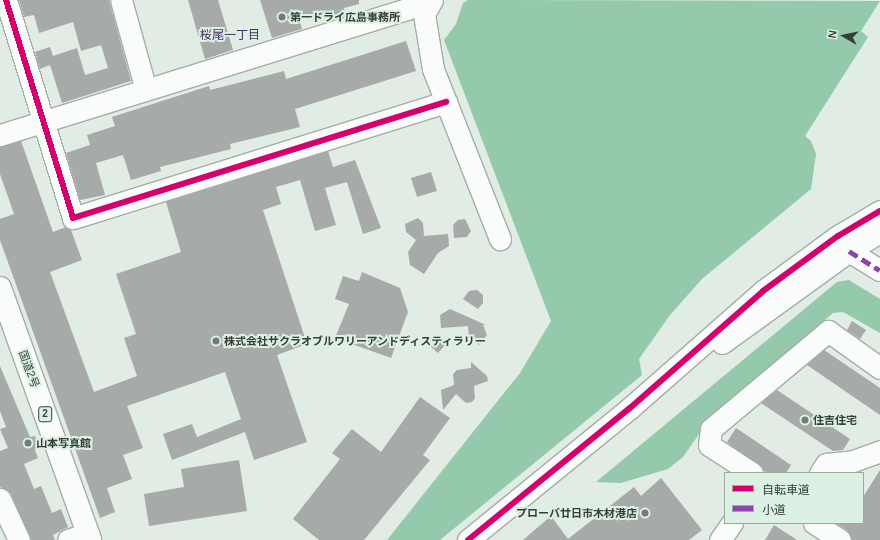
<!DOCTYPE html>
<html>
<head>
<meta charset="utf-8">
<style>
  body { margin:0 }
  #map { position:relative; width:880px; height:540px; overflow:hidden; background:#e0ece4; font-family:Helvetica,"Noto Sans JP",sans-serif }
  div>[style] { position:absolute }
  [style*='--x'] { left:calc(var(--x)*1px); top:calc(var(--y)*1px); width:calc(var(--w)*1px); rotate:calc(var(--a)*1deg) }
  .water>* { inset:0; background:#94c9ab }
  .building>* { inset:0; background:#a6aaa9 }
  .roads { filter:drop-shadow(1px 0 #a4ada7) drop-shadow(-1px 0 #a4ada7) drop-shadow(0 1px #a4ada7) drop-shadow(0 -1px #a4ada7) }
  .minor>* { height:21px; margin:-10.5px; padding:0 10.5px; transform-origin:10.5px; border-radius:10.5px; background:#fafcfb }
  .highway>* { height:22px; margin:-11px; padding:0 11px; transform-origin:11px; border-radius:11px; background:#fafcfb }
  .quiet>* { height:5px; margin-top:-2.5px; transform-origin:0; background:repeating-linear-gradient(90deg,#8e44ad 0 10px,transparent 0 15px) }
  .cycleway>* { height:6px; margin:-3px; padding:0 3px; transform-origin:3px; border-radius:3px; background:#d6006c }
  .dots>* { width:11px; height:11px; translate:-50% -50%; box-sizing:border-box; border:2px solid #dcf0e3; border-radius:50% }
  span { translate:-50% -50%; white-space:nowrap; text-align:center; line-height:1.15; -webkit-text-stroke:4px #dcf0e3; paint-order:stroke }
  .shield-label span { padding:1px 3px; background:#dcf0e3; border:1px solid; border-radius:3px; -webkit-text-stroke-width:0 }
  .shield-label { font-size:10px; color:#363e39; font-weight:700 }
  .poi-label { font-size:11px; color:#363e39; font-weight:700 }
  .left { translate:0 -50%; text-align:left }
  .right { translate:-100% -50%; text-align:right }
  .street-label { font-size:11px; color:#363e39 }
  .neighbourhood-label { font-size:12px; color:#4b2d67 }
  .legend { position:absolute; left:724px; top:472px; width:140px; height:52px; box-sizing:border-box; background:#dcf0e3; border:1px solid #9aa99f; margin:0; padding:5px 7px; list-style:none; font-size:12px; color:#363e39 }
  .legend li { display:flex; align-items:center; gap:8px; height:20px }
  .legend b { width:20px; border:1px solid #9aa99f }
  .north { position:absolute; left:824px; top:16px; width:40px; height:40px; -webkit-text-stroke:3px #dcf0e3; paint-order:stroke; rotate:279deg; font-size:11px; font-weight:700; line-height:16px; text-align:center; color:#363e39 }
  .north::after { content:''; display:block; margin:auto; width:14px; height:18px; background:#363e39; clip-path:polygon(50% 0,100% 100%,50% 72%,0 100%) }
</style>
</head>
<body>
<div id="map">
  <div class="water">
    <div style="clip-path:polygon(468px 0,880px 1px,861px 31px,868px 37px,805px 136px,811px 141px,816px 154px,811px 189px,702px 279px,670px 315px,639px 359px,642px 375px,440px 540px,387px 540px,520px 373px,551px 321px,444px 40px,456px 24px,463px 3px)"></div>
    <div style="clip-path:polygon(849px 280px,880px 299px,880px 333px,843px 312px,833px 313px,704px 427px,683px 457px,668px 469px,621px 483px,596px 482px,837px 282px)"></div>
  </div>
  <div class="building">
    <div style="clip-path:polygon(19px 0,109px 0,131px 81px,62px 103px,50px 65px,40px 69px,35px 52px,50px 47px,53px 56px,77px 48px,85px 75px,108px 68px,101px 45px,81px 51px,73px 22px,39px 33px,34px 15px,24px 17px)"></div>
    <div style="clip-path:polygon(188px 0,218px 0,233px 50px,205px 59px)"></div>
    <div style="clip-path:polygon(260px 0,359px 0,359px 4px,344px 8px,345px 16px,333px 19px,331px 11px,299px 19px,302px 29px,272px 38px)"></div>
    <div style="clip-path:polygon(406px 41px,416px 71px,295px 109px,300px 127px,230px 144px,231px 149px,160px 167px,161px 171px,131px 180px,123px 155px,96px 163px,105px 195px,80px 200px,66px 153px,90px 145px,87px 135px,115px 126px,112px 117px,209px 86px,210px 90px,284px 71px,286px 79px)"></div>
    <div style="clip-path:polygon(21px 141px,53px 232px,66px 227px,71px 230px,82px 260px,50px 272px,94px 392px,137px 376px,124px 338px,136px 334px,116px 274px,181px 252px,166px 202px,328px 151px,333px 167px,355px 160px,381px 228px,363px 234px,347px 182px,325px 188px,336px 225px,315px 231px,300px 180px,276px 187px,281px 204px,263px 210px,307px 344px,277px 355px,307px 442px,254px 460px,245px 432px,172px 460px,163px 434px,192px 424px,197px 437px,241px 419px,225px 372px,127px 406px,143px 448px,123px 455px,132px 479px,107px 488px,115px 512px,100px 518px,0 240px,0 219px,14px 214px,0 174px,0 147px)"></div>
    <div style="clip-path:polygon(431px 172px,437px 191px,417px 197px,411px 178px)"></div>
    <div style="clip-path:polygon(418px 218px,423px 223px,424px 236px,448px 234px,449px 246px,438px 253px,424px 274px,410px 265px,408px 252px,416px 240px,406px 232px,405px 224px)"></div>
    <div style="clip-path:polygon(465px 219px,471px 231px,467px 237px,454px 238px,453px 225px,458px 220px)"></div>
    <div style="clip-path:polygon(362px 272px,400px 288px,408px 312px,391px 358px,335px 338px,349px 304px,335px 299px,343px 276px,359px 281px)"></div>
    <div style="clip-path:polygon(477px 290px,483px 295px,483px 303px,478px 309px,463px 299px,469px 291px)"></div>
    <div style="clip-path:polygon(450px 309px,486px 325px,483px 325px,487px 335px,479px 345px,469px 337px,468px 326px,441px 328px,440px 315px)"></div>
    <div style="clip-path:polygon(852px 321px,866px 330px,860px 339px,847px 330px)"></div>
    <div style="clip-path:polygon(436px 336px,446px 344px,438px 353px,429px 345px)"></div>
    <div style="clip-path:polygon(824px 350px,880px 388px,880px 415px,807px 365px)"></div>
    <div style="clip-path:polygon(471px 362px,487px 376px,488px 381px,474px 386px,475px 398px,472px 402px,466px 403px,456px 394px,443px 410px,441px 390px,454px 385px,453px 374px,457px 370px,471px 368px)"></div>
    <div style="clip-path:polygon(0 366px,30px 437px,35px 436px,40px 448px,35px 450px,38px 458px,24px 464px,34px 489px,41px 486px,52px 513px,61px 509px,68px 527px,53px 535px,55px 540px,31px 540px,11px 494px,0 487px,0 451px,8px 448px,0 429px,6px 427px,0 411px)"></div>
    <div style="clip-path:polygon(777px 390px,850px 439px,843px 450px,833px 451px,761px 403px)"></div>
    <div style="clip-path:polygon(420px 397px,450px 418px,423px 455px,430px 460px,364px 540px,319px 540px,293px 519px,340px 459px,332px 453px,352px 429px,381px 452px)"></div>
    <div style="clip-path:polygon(736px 428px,791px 465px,786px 473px,767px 473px,727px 442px)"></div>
    <div style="clip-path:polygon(239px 460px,247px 511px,149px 526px,144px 494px,184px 487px,181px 469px)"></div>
    <div style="clip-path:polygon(880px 470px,880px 540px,852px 540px,847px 530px,836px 523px,863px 523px,863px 497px)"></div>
    <div style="clip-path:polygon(661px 478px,702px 530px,689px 540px,523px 540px,551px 516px,568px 539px,634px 487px,641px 496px)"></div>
    <div style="clip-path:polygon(774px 525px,797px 540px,765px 540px)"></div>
  </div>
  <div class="roads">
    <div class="minor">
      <div style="--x:6;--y:0;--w:228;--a:72.9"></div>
      <div style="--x:73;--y:218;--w:391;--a:-17.3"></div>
      <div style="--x:121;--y:0;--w:93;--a:74.5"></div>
      <div style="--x:432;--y:0;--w:16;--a:120"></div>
      <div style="--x:424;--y:14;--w:56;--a:80.7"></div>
      <div style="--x:433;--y:69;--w:183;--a:68.5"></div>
      <div style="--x:0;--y:135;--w:426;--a:-17.2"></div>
      <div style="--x:407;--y:9;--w:15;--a:-37"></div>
      <div style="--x:849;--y:251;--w:36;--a:32"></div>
      <div style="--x:722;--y:343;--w:157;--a:-35.9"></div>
      <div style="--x:849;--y:251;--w:36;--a:-32"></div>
      <div style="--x:752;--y:473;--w:51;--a:-146.9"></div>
      <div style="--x:709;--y:445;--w:16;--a:-83"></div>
      <div style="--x:711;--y:429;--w:153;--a:-39.9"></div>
      <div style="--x:828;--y:331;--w:64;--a:35.4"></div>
      <div style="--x:820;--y:473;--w:11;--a:-56"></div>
      <div style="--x:826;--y:464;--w:27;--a:-6"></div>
      <div style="--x:853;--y:461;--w:29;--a:-20"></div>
      <div style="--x:0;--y:499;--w:45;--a:65.1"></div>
      <div style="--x:814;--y:523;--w:31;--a:33"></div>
      <div style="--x:68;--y:540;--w:21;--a:-19"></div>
      <div style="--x:468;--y:540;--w:209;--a:-39.2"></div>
      <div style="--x:630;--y:408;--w:177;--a:-41.3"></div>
      <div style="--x:763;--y:291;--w:93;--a:-36.3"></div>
      <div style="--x:838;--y:236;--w:49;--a:-30.8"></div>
      <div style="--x:720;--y:540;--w:21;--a:-55"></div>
    </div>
    <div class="highway">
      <div style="--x:0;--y:288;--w:268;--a:70.3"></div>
    </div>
  </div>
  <div class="quiet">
    <div style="--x:849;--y:251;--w:36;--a:32"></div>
  </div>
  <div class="cycleway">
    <div style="--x:6;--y:0;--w:228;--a:72.9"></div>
    <div style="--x:73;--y:218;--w:391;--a:-17.3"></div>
    <div style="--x:468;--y:540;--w:209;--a:-39.2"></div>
    <div style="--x:630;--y:408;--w:177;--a:-41.3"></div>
    <div style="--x:763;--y:291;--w:93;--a:-36.3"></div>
    <div style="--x:838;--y:236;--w:49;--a:-30.8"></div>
  </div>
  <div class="dots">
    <div style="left:282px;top:17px;background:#727b75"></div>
    <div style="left:216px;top:341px;background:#727b75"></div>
    <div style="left:805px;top:420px;background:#727b75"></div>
    <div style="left:28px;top:443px;background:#727b75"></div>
    <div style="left:645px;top:513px;background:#727b75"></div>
  </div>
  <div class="shield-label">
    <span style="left:45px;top:414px">2</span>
  </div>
  <div class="poi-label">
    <span class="left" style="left:290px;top:17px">第一ドライ広島事務所</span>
    <span class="left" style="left:224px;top:341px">株式会社サクラオブルワリーアンドディスティラリー</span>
    <span class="left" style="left:813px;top:420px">住吉住宅</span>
    <span class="left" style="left:36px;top:443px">山本写真館</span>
    <span class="right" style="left:637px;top:513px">プローバ廿日市木材港店</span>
  </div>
  <div class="street-label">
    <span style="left:29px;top:369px;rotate:70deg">国道2号</span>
  </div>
  <div class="neighbourhood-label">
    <span style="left:230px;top:36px">桜尾一丁目</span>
  </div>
  <ul class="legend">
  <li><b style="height:5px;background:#d6006c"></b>自転車道</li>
  <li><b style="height:5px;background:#8e44ad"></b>小道</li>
  </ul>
  <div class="north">N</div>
</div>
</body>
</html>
